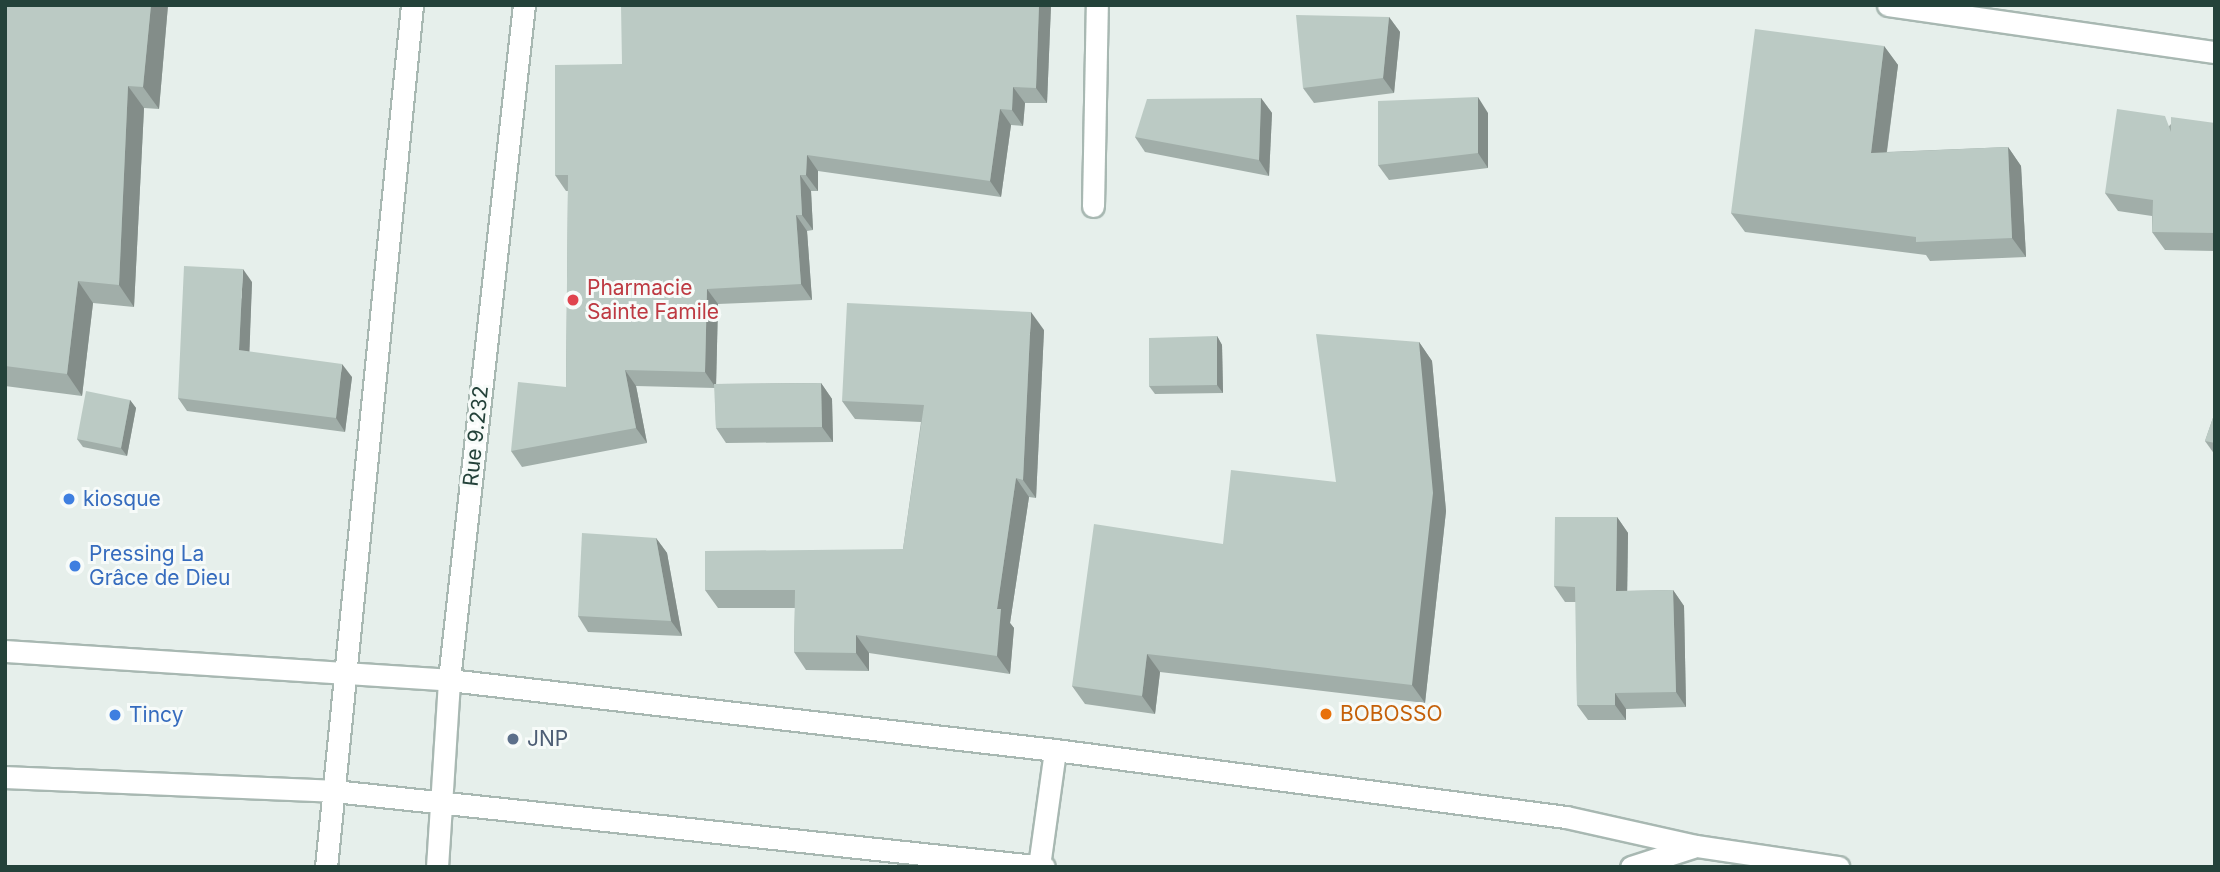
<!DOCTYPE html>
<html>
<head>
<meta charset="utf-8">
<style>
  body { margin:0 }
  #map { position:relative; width:2220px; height:872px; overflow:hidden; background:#e6efeb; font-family:Inter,sans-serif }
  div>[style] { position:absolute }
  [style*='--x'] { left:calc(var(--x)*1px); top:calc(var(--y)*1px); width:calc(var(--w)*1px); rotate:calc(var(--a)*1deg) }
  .roads { filter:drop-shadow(2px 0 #a8b8b2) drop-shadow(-2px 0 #a8b8b2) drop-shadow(0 2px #a8b8b2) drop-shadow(0 -2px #a8b8b2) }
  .lane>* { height:21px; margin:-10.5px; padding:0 10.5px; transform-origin:10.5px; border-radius:10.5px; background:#fff }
  .street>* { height:21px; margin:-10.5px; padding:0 10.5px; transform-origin:10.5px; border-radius:10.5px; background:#fff }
  .secondary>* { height:21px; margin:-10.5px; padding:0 10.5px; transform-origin:10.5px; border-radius:10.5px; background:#fff }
  .wall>* { inset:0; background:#a1aea9 }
  .shaded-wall>* { inset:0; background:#838d89 }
  .building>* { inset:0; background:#bbcac4 }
  .dots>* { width:19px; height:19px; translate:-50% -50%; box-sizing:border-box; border:4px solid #f7fbf9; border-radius:50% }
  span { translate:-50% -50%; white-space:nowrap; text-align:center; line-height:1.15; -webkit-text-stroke:6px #f7fbf9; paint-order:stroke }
  .health-label { font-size:21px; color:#be3a42 }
  .left { translate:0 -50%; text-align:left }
  .street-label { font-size:21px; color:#24423a }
  .shop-label { font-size:21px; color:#366cbe }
  .food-label { font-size:21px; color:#c56008 }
  .service-label { font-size:21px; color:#4e5e75 }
  .frame { position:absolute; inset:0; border:7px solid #24423a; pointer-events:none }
</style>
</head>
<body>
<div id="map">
  <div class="roads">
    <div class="lane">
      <div style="--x:1696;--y:846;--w:144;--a:8.4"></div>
    </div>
    <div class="street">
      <div style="--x:1888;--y:5;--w:330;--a:8.2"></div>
      <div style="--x:1093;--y:206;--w:201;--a:-88.9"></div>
      <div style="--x:1039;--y:866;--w:117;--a:-82.1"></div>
    </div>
    <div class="secondary">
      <div style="--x:5;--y:651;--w:445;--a:3.7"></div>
      <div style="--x:449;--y:680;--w:610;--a:6.59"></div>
      <div style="--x:1055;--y:750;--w:515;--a:7.47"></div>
      <div style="--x:1566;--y:817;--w:133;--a:12.6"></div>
      <div style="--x:5;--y:777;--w:329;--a:2.4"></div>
      <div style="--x:334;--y:791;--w:714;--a:6.11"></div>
      <div style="--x:326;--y:867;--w:866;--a:-84.3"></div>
      <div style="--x:437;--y:867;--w:187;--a:-86.3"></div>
      <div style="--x:449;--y:680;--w:679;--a:-83.66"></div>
      <div style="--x:1631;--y:867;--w:65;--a:-17.9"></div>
    </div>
  </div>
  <div class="wall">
    <div style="clip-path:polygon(5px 5px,168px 5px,159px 109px,144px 108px,134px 307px,93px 303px,82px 396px,5px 386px)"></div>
    <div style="clip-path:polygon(1051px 5px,1047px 103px,1025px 103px,1023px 126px,1011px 125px,1001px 197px,818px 171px,818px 191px,811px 191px,813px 230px,807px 231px,812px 300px,718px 304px,716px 384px,821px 383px,832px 399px,833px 442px,726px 443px,716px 428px,715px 388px,636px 386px,647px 443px,522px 467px,511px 451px,566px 387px,568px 191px,566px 191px,555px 175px,622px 64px)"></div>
    <div style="clip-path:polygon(1389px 17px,1400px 32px,1394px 93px,1314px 103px,1303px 88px)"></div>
    <div style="clip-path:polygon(1884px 46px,1898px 65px,1887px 152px,2008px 147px,2021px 166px,2026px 257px,1930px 261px,1926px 255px,1745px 232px,1731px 213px)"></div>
    <div style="clip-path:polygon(1261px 98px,1272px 113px,1269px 176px,1145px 152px,1135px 137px)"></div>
    <div style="clip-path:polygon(1488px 113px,1488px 168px,1389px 180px,1378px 165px)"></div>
    <div style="clip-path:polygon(2215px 123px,2215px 251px,2165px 250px,2152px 232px,2152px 216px,2118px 211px,2105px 193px,2171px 124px)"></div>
    <div style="clip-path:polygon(252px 282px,249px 352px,352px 377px,345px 432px,187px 411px,178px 398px)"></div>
    <div style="clip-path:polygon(1044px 330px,1036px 498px,1029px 497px,1010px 623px,1014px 628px,1010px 674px,869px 653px,869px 671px,806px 670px,794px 652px,795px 608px,718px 608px,705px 590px,903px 549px,921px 422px,855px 419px,842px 401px)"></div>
    <div style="clip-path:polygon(1217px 336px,1222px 345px,1223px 393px,1155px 394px,1149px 386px)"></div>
    <div style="clip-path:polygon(1419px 342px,1432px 361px,1446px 511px,1425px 703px,1160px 672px,1155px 714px,1085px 704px,1072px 686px,1223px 544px,1336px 482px)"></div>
    <div style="clip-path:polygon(130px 400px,136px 408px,127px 456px,83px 447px,77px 439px)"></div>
    <div style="clip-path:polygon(2215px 412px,2215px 455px,2205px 441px)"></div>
    <div style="clip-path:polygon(1617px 517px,1628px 533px,1627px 591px,1673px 590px,1684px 606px,1686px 707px,1626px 709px,1626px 720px,1588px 720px,1577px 705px,1576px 602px,1565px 602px,1554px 586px)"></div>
    <div style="clip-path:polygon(656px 538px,667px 553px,682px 636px,588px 632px,578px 616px)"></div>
  </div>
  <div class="shaded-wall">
    <div style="clip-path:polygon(151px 5px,168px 5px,159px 109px,143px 87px)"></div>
    <div style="clip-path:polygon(1039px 5px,1051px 5px,1047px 103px,1036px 88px)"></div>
    <div style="clip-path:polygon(1389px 17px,1400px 32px,1394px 93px,1383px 78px)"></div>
    <div style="clip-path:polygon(1884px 46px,1898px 65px,1884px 172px,1871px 153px)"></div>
    <div style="clip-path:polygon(128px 86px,144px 108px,134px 307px,119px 285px)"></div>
    <div style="clip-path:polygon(1013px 87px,1025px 103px,1023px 126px,1012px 110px)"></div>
    <div style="clip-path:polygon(1478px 97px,1488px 113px,1488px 168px,1478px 153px)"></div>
    <div style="clip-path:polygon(1261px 98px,1272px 113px,1269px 176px,1259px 160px)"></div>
    <div style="clip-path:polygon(1000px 109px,1011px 125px,1001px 197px,990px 181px)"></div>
    <div style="clip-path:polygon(2008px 147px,2021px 166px,2026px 257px,2012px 238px)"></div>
    <div style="clip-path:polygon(807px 155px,818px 171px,818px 191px,806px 175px)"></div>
    <div style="clip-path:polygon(800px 175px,811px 191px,813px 230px,802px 215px)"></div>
    <div style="clip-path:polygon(796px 215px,807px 231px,812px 300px,801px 284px)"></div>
    <div style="clip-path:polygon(243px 269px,252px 282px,249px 364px,239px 350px)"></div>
    <div style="clip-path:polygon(78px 281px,93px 303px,82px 396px,67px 374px)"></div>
    <div style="clip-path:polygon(707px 289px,718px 304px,716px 388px,705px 372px)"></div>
    <div style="clip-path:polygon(1031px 312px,1044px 330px,1036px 498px,1023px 480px)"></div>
    <div style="clip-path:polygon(1217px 336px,1222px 345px,1223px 393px,1217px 385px)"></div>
    <div style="clip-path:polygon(1419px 342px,1432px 361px,1446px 511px,1425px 703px,1412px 685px)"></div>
    <div style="clip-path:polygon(342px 364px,352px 377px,345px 432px,336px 418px)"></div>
    <div style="clip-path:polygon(625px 370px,636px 386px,647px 443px,636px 428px)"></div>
    <div style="clip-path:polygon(821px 383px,832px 399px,833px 442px,822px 427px)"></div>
    <div style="clip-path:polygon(130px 400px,136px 408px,127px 456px,121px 448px)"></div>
    <div style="clip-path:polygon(1016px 478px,1029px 497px,1010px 623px,1014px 628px,1010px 674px,997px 656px,997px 609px)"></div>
    <div style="clip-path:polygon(1617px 517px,1628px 533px,1627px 607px,1616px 591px)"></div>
    <div style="clip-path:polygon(656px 538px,667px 553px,682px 636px,671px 621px)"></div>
    <div style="clip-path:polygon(1673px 590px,1684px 606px,1686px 707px,1676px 692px)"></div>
    <div style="clip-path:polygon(856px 635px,869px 653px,869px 671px,856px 653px)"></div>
    <div style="clip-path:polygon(1147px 654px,1160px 672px,1155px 714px,1142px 696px)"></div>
    <div style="clip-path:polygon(1615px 693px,1626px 709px,1626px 720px,1615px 705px)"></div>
  </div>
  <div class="building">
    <div style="clip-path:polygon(5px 5px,151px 5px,143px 87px,128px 86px,119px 285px,78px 281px,67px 374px,5px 366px)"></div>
    <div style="clip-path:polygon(621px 5px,1039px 5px,1036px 88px,1013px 87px,1012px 110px,1000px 109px,990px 181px,807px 155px,806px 175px,800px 175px,802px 215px,796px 215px,801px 284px,707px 289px,705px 372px,625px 370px,636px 428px,511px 451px,518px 382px,566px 387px,568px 175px,555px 175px,555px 65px,622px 64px)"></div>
    <div style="clip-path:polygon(1296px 15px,1389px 17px,1383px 78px,1303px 88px)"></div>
    <div style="clip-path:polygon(1755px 29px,1884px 46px,1871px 153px,2008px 147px,2012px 238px,1916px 242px,1916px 237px,1731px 213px)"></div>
    <div style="clip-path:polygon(1478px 97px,1478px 153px,1378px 165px,1378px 101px)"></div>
    <div style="clip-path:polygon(1261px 98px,1259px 160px,1135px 137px,1147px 99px)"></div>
    <div style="clip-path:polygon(2117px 109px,2165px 116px,2171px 132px,2171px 117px,2215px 123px,2215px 233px,2152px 232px,2153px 200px,2105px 193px)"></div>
    <div style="clip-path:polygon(184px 266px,243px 269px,239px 350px,342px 364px,336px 418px,178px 398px)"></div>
    <div style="clip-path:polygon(847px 303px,1031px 312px,1023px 480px,1016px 478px,997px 609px,1001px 609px,997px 656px,856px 635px,856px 653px,794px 652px,795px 590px,705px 590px,705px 551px,903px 549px,924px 405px,842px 401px)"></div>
    <div style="clip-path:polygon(1316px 334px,1419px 342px,1433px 493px,1412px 685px,1147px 654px,1142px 696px,1072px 686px,1094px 524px,1223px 544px,1231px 470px,1336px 482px)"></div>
    <div style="clip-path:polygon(1217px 336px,1217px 385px,1149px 386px,1149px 338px)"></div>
    <div style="clip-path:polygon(821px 383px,822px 427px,716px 428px,714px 384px)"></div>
    <div style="clip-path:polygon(86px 391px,130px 400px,121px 448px,77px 439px)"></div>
    <div style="clip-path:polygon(2215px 412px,2215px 443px,2205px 441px)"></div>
    <div style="clip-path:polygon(1555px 517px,1617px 517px,1616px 591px,1673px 590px,1676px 692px,1615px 693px,1615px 705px,1577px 705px,1575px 587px,1554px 586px)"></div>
    <div style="clip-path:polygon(582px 533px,656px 538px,671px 621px,578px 616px)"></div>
  </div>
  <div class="dots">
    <div style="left:573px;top:300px;background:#e0444e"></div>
    <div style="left:69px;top:499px;background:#3f7fe0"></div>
    <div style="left:75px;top:566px;background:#3f7fe0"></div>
    <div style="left:1326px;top:714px;background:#e8710a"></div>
    <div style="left:115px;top:715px;background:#3f7fe0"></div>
    <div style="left:513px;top:739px;background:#5c6f8a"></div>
  </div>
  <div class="health-label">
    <span class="left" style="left:587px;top:300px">Pharmacie<br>Sainte Famile</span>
  </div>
  <div class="street-label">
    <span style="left:476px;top:436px;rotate:-84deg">Rue 9.232</span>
  </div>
  <div class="shop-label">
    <span class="left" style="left:83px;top:499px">kiosque</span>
    <span class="left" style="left:89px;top:566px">Pressing La<br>Grâce de Dieu</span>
    <span class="left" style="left:129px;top:715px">Tincy</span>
  </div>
  <div class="food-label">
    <span class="left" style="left:1340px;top:714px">BOBOSSO</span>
  </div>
  <div class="service-label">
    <span class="left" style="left:527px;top:739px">JNP</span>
  </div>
  <div class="frame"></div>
</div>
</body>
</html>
